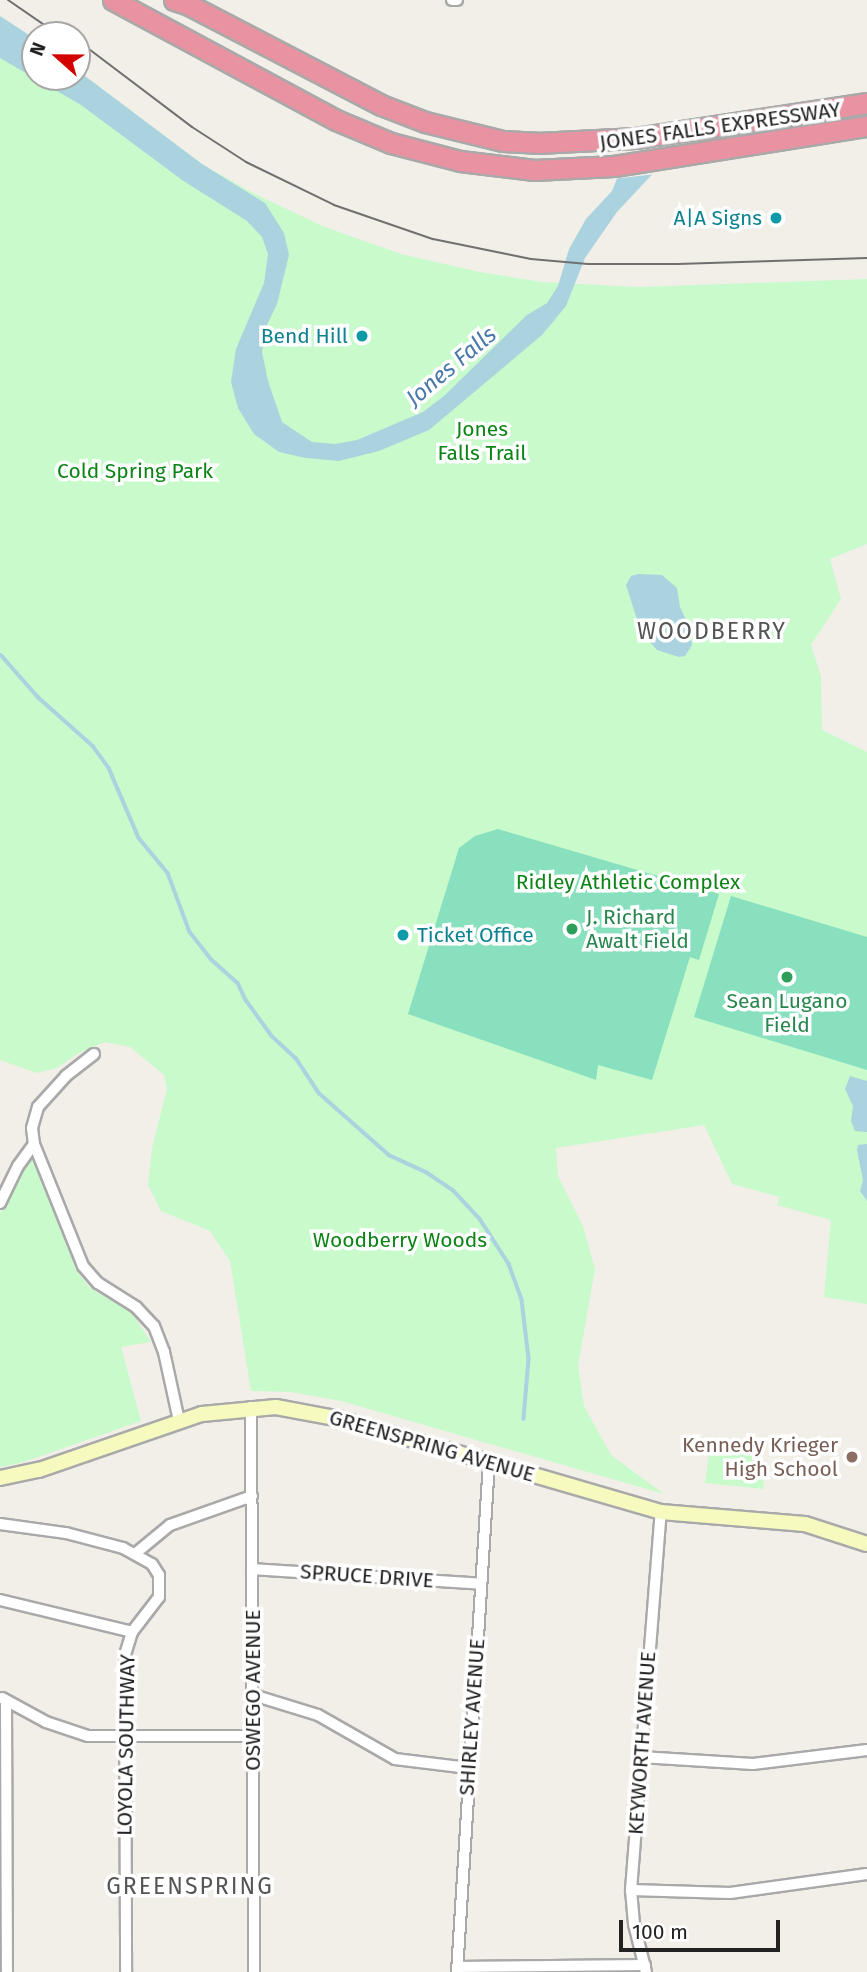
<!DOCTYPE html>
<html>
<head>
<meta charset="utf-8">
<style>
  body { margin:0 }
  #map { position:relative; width:867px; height:1972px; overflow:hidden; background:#f2efe9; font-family:"Fira Sans",sans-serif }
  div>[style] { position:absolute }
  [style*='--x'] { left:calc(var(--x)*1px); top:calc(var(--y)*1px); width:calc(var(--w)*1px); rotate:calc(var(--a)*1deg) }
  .park>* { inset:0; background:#c8facc }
  .pitch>* { inset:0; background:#88e0be }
  .water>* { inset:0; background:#aad3df }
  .pier>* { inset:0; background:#f2efe9 }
  .stream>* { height:3.5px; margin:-1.75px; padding:0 1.75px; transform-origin:1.75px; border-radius:1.75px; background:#aad3df }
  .roads { filter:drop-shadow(2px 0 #a9a9a9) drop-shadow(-2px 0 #a9a9a9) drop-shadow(0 2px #a9a9a9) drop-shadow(0 -2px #a9a9a9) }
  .street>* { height:10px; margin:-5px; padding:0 5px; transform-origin:5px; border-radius:5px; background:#fff }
  .secondary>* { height:14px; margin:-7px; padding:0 7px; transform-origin:7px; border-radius:7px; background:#f7fabf }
  .highway>* { height:19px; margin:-9.5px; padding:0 9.5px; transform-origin:9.5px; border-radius:9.5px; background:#e892a2 }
  .tram>* { height:2px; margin:-1px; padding:0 1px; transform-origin:1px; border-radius:1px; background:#707070 }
  .dots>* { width:19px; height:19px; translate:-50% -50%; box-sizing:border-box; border:4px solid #fff; border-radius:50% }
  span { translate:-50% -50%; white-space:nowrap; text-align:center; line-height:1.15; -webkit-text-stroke:7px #fff; paint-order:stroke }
  .street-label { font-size:21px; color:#222 }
  .culture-label { font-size:21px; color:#0d838f }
  .right { translate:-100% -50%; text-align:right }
  .left { translate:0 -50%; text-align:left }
  .park-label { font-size:21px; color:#0c8416 }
  .leisure-label { font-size:21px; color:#27864d }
  .education-label { font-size:21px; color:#785e54 }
  .water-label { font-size:23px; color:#4a7aab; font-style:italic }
  .neighbourhood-label { font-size:23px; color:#555; letter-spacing:2px }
  .north { position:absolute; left:21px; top:21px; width:70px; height:70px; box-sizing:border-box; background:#fff; border:2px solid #a7a7a7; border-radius:50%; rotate:291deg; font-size:19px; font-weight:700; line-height:28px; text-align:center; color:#222 }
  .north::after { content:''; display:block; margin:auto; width:24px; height:32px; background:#d40000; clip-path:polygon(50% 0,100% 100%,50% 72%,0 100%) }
  .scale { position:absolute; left:619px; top:1920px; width:161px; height:32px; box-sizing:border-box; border:4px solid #222; border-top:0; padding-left:9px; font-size:21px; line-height:24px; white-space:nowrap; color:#222; -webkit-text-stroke:5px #fff; paint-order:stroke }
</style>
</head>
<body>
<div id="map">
  <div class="park">
    <div style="clip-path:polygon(0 16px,35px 39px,35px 77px,77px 77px,77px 70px,202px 164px,253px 193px,325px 227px,401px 254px,480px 272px,542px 282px,639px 287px,867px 279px,867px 544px,830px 559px,841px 599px,811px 645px,821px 676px,822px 730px,867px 752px,867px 1304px,824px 1297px,831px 1220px,777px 1205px,780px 1197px,732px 1184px,704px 1125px,556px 1148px,558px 1176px,583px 1226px,595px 1269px,578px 1366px,584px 1406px,611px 1455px,664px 1494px,341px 1401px,291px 1392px,251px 1391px,230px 1261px,210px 1231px,161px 1211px,148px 1185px,152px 1148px,167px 1089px,164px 1075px,130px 1047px,105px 1042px,77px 1054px,57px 1068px,37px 1073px,0 1060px)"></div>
    <div style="clip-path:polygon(32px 1154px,76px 1270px,89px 1287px,132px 1313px,151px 1342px,121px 1347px,141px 1421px,24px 1462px,0 1467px,0 1214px,27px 1157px)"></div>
    <div style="clip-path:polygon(710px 1446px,762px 1451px,764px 1489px,705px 1483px)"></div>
  </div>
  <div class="pitch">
    <div style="clip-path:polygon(498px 829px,719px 894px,699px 960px,690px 957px,652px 1080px,598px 1065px,596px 1080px,408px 1014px,459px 848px,475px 836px)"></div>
    <div style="clip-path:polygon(731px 896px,867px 937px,867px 1070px,694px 1017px)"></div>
  </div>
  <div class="water">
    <div style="clip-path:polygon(0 16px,35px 39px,35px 77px,77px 77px,77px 70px,202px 164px,265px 203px,284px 233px,289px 255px,277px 304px,267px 325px,262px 352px,268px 381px,282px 422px,312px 442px,335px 444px,357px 440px,423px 412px,444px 396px,527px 315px,547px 303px,558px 286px,569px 249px,586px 219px,612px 191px,618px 176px,660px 166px,617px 212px,585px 258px,566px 306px,542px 335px,429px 430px,379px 451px,339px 461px,306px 458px,279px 452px,254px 434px,238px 408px,231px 382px,236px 349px,264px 283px,268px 254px,262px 237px,247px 221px,182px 180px,81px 105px,0 58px)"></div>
    <div style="clip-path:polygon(639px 574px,662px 575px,677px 588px,680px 607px,689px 626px,692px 645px,685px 656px,679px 657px,657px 650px,641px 632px,626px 585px,631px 576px)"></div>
    <div style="clip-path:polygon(850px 1076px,867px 1081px,867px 1132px,855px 1131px,851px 1121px,853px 1106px,845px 1089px)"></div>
    <div style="clip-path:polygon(867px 1144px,867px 1201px,860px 1191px,863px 1180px,857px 1150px,858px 1145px)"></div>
  </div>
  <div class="pier">
    <div style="clip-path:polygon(867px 102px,867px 130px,820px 143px,678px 162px,656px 174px,613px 179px,629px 157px,642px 147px,659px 141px)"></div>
  </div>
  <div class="stream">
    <div style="--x:1;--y:655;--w:56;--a:48.6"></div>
    <div style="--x:38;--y:697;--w:74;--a:41.7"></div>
    <div style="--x:93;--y:746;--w:27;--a:54"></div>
    <div style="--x:109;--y:768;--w:76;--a:66.8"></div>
    <div style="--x:139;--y:838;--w:45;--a:50.4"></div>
    <div style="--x:168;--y:873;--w:63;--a:69.6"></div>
    <div style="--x:190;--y:932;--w:34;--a:52"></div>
    <div style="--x:211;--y:959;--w:36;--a:42"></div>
    <div style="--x:238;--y:983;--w:19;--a:65"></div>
    <div style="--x:246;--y:1000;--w:44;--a:54.2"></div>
    <div style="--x:272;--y:1036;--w:33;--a:43"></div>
    <div style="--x:296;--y:1058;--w:42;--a:56.7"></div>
    <div style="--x:319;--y:1093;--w:94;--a:41.5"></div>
    <div style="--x:389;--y:1155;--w:41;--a:24.7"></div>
    <div style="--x:426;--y:1172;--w:32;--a:34"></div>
    <div style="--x:453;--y:1190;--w:40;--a:47"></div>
    <div style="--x:480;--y:1219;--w:54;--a:57.2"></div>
    <div style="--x:509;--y:1264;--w:38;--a:70"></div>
    <div style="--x:522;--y:1300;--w:59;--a:83.2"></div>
    <div style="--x:529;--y:1359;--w:60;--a:94.8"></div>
  </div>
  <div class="roads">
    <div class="street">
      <div style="--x:452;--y:0;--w:5;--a:0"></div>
      <div style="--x:94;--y:1054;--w:36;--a:142"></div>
      <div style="--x:66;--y:1076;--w:42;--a:132.1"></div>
      <div style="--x:38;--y:1107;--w:22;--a:106"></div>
      <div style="--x:32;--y:1128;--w:16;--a:83"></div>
      <div style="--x:34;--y:1144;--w:131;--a:68.1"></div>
      <div style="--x:83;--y:1266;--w:23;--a:49"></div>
      <div style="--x:98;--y:1283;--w:45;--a:32.3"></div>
      <div style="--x:136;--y:1307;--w:26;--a:47"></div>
      <div style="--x:154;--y:1326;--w:28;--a:69"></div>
      <div style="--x:164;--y:1352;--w:71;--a:77.7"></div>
      <div style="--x:0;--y:1203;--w:41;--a:-64.1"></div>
      <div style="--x:18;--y:1166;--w:27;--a:-54"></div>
      <div style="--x:251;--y:1407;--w:565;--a:89.7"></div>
      <div style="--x:0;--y:1524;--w:67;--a:7.8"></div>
      <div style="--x:66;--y:1533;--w:59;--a:14.7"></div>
      <div style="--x:123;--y:1548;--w:33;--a:29"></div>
      <div style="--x:152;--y:1564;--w:13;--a:58"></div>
      <div style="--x:159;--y:1575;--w:22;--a:90"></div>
      <div style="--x:159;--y:1597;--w:44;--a:127.6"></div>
      <div style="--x:132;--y:1632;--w:24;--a:107"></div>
      <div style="--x:125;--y:1655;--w:317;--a:89.8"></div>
      <div style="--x:136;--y:1553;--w:44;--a:-39.5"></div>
      <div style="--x:170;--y:1525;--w:87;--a:-19.5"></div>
      <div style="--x:252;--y:1569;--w:229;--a:3.7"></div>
      <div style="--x:0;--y:1600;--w:136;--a:13.6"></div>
      <div style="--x:253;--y:1695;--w:68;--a:17.1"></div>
      <div style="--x:318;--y:1715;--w:89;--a:29.7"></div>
      <div style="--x:395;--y:1759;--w:74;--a:7"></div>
      <div style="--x:2;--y:1698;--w:50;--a:28.6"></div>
      <div style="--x:46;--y:1722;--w:44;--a:18.4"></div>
      <div style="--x:88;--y:1736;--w:165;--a:0"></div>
      <div style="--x:6;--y:1701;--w:271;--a:89.8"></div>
      <div style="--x:641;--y:1757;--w:112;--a:3.6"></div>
      <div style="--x:753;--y:1764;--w:115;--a:-7"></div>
      <div style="--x:631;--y:1890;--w:99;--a:1.7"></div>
      <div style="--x:730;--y:1893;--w:138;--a:-7.9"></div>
      <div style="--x:457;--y:1967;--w:188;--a:-0.6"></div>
      <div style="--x:457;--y:1972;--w:511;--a:-86.41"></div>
      <div style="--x:646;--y:1972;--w:49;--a:-104"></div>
      <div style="--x:634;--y:1924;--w:34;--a:-95"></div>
      <div style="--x:631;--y:1890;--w:379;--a:-85.5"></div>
    </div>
    <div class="secondary">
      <div style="--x:0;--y:1478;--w:40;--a:-12"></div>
      <div style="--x:39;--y:1470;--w:172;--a:-19"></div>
      <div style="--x:202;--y:1414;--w:74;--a:-5.4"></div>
      <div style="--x:276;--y:1407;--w:66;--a:10.5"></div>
      <div style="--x:341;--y:1419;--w:333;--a:16.2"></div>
      <div style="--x:661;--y:1512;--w:144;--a:4.8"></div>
      <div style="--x:805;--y:1524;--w:65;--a:17.9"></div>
    </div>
    <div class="highway">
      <div style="--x:113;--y:0;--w:253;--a:28.3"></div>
      <div style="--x:336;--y:120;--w:60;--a:22.7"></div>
      <div style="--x:391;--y:143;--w:71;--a:14.6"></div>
      <div style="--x:460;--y:161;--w:75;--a:6.9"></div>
      <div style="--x:534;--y:170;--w:80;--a:-2.9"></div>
      <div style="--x:614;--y:166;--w:256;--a:-9"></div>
      <div style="--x:174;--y:0;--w:16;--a:18"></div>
      <div style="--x:189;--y:5;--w:216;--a:27.5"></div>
      <div style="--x:381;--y:105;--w:47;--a:21.1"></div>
      <div style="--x:425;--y:122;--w:80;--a:13.7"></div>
      <div style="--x:503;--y:141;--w:34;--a:3"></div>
      <div style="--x:537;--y:143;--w:99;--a:-2.9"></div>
      <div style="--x:636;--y:138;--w:234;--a:-8.6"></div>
    </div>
  </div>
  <div class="tram">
    <div style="--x:8;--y:0;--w:62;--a:34.5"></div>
    <div style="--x:77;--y:40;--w:144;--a:37.1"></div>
    <div style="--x:192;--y:127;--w:64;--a:32.9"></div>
    <div style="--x:246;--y:162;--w:98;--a:26"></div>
    <div style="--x:334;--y:205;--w:105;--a:19"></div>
    <div style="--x:433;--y:239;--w:100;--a:11.5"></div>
    <div style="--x:531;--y:259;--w:57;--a:5"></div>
    <div style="--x:588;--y:264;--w:90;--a:0"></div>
    <div style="--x:678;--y:264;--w:189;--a:-1.8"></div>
  </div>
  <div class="dots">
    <div style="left:776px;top:218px;background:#0f9aa8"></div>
    <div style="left:362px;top:336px;background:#0f9aa8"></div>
    <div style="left:572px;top:929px;background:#2e9e5b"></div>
    <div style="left:403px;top:935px;background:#0f9aa8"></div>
    <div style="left:787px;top:977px;background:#2e9e5b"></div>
    <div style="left:852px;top:1457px;background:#8d6e63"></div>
  </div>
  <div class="street-label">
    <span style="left:720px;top:126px;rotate:-8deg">JONES FALLS EXPRESSWAY</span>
    <span style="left:432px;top:1446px;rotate:16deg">GREENSPRING AVENUE</span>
    <span style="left:367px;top:1576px;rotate:4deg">SPRUCE DRIVE</span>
    <span style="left:253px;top:1690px;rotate:-90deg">OSWEGO AVENUE</span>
    <span style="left:472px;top:1717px;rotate:-86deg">SHIRLEY AVENUE</span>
    <span style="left:642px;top:1743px;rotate:-86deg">KEYWORTH AVENUE</span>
    <span style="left:126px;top:1745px;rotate:-89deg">LOYOLA SOUTHWAY</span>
  </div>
  <div class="culture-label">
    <span class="right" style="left:762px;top:218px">A|A Signs</span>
    <span class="right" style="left:348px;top:336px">Bend Hill</span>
    <span class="left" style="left:417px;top:935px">Ticket Office</span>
  </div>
  <div class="park-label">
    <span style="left:482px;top:441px">Jones<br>Falls Trail</span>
    <span style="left:135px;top:471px">Cold Spring Park</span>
    <span style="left:628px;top:882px">Ridley Athletic Complex</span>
    <span style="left:400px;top:1240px">Woodberry Woods</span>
  </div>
  <div class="leisure-label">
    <span class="left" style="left:586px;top:929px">J. Richard<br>Awalt Field</span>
    <span style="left:787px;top:1013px">Sean Lugano<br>Field</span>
  </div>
  <div class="education-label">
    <span class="right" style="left:838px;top:1457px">Kennedy Krieger<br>High School</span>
  </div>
  <div class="water-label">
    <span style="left:451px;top:366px;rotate:-40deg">Jones Falls</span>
  </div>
  <div class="neighbourhood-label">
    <span style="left:712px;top:631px">WOODBERRY</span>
    <span style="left:190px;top:1886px">GREENSPRING</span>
  </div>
  <div class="north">N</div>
  <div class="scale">100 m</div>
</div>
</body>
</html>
